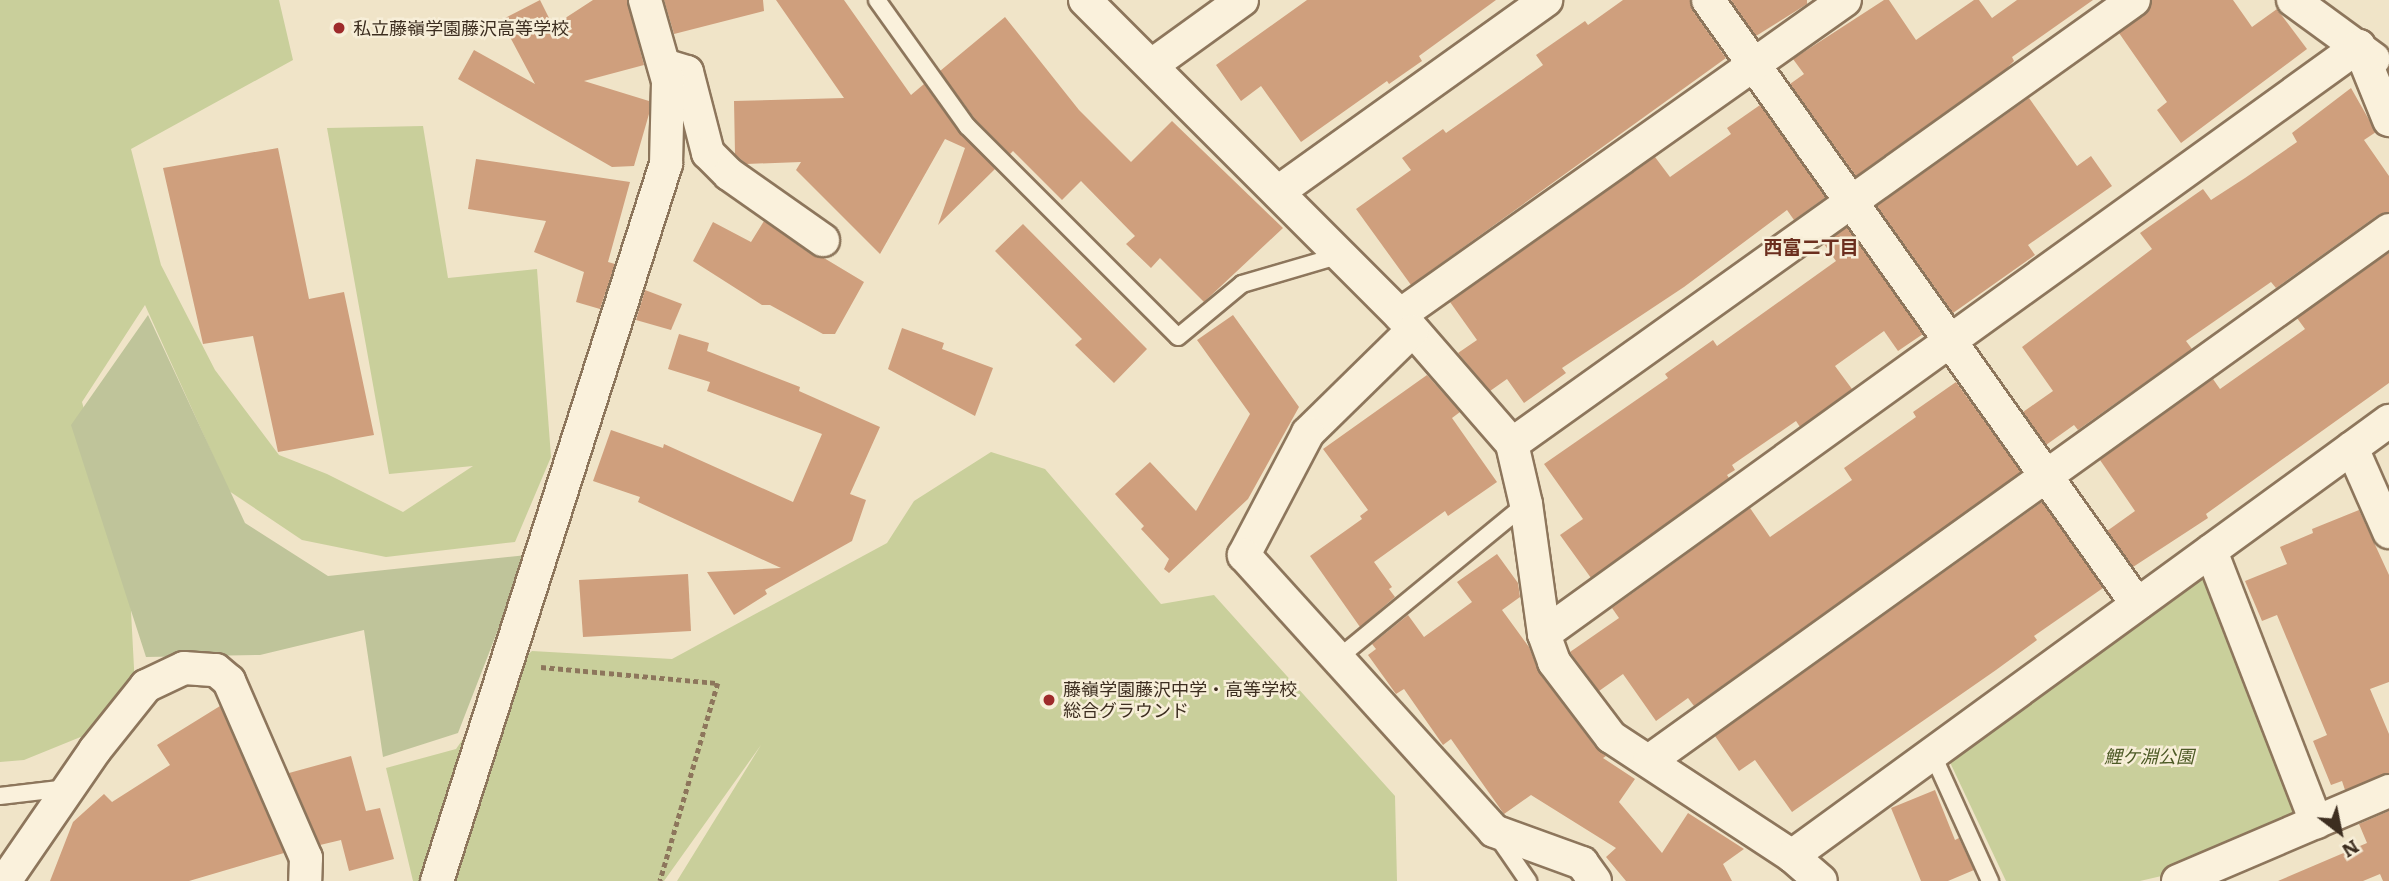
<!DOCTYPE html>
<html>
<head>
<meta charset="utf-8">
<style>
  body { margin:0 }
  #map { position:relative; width:2389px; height:881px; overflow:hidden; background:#f0e4c8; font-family:Literata,"Noto Sans JP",serif }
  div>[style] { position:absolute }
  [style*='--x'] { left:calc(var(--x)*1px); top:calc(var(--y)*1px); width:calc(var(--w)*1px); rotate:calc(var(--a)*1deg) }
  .green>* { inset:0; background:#c9cf9b }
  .cemetery>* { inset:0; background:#bfc49a }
  .building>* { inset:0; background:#cf9f7d }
  .path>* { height:4.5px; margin-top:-2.25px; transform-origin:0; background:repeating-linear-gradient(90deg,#8d765c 0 5px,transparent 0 8.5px) }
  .roads { filter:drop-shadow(2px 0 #8d765c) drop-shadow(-2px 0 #8d765c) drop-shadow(0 2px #8d765c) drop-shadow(0 -2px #8d765c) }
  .service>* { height:16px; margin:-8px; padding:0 8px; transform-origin:8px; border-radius:8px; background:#faf1dc }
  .minor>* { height:32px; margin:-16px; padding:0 16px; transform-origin:16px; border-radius:16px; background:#faf1dc }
  .dots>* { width:19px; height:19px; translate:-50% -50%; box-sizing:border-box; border:4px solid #f7eed8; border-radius:50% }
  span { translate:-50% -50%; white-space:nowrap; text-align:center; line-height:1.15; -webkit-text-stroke:5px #f7eed8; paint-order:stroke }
  .poi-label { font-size:18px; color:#3d2e20 }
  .left { translate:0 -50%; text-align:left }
  .park-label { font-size:18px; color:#4d5a26; font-style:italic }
  .neighbourhood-label { font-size:19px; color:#6b2e1e; font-weight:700 }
  .north { position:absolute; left:2305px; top:797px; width:70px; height:70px; -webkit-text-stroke:5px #f7eed8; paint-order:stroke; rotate:148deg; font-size:19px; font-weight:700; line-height:28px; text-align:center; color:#3d2e20 }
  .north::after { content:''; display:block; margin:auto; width:24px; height:32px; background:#3d2e20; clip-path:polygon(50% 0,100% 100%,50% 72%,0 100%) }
</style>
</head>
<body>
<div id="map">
  <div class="green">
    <div style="clip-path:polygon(0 0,279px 0,293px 60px,131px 149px,161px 265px,215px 370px,279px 455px,327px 474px,403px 512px,473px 466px,389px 474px,327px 128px,423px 126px,448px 278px,537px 269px,551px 457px,515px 542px,386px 557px,302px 540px,229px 491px,145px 305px,82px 402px,129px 573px,135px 687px,88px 734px,24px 760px,0 762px)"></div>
    <div style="clip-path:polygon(991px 452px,1045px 469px,1161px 604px,1214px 595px,1395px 796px,1397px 881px,677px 881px,761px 745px,664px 881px,413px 881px,386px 768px,456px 749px,515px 665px,532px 651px,672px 659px,887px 543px,914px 501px)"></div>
    <div style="clip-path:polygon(2204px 573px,2296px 812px,2226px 861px,2140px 881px,2006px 881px,1947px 756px)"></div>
  </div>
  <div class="cemetery">
    <div style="clip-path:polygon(148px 315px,245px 523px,328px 576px,527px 555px,458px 733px,383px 757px,364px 630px,260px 655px,146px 657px,71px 425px)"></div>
  </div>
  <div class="building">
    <div style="clip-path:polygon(540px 0,553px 26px,593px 0,627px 0,644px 65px,584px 81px,649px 101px,649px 114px,634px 166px,612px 167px,458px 79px,474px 50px,535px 84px,501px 20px)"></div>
    <div style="clip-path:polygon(664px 0,763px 0,764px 11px,674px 34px)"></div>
    <div style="clip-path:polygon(776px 0,844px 0,911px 95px,924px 84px,959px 132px,995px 169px,938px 225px,965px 148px,945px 139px,880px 254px,796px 170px,801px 162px,746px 164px,735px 154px,734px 101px,844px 98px)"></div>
    <div style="clip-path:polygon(1307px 0,1496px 0,1419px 56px,1422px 61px,1389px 84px,1387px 81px,1301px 142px,1261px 86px,1241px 101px,1216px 65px)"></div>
    <div style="clip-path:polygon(1623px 0,1690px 0,1693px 11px,1726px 58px,1411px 285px,1356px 209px,1411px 170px,1402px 158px,1443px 129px,1446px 133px,1543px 65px,1536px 55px,1585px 21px,1588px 25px)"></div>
    <div style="clip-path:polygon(1731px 0,1807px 0,1807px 4px,1756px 36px)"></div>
    <div style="clip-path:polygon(1884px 0,1889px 0,1916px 40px,1974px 0,1979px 0,1992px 18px,2017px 0,2093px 0,2012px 57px,2014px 61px,2007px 68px,1856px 176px,1790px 84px,1804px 74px,1793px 59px)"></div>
    <div style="clip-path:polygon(2152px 0,2233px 0,2252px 27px,2277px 9px,2307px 49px,2181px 143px,2157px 110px,2167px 102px,2119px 33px,2145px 14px)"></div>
    <div style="clip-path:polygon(1005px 17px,1079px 110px,1131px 162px,1172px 121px,1283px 228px,1204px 302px,1160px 258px,1151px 268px,1126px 244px,1135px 236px,1081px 181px,1062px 200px,1013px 151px,1010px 154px,975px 119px,940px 71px)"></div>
    <div style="clip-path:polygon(2351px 88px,2376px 132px,2364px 140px,2389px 176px,2389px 212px,2378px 215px,2276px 288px,2271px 282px,2186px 341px,2192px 349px,2078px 430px,2074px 425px,2046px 445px,2023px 412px,2053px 391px,2022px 347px,2152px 249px,2140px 233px,2203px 189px,2211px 200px,2245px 178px,2297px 142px,2292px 133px)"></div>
    <div style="clip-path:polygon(2029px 98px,2077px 166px,2091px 156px,2112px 186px,2028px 245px,2035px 255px,1953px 313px,1877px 206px)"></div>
    <div style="clip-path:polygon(1760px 105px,1826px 197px,1794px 220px,1787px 210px,1684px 287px,1562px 368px,1566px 373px,1524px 403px,1507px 379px,1490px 391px,1458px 353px,1477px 340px,1450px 302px,1655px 157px,1670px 177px,1731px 134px,1727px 128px)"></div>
    <div style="clip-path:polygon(278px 148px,309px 299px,344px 292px,374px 435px,278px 452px,253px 336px,203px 344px,163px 168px)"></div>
    <div style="clip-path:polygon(476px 159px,630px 182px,608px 262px,615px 264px,600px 309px,576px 302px,584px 272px,534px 252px,546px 221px,468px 209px)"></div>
    <div style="clip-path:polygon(764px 221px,812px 255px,824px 258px,864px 282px,835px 334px,823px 334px,770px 305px,762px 305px,693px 261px,713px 222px,751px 242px)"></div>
    <div style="clip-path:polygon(1023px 224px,1147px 349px,1114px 383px,1075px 345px,1082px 339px,995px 251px)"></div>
    <div style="clip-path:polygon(1847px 227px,1923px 334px,1898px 351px,1884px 331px,1835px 366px,1852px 389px,1800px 427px,1796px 421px,1732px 465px,1735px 470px,1727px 475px,1729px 478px,1591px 578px,1560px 535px,1583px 519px,1544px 464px,1668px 378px,1665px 374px,1713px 340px,1717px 346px,1836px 261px,1824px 244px)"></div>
    <div style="clip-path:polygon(2389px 253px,2389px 383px,2206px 514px,2208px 518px,2133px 567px,2107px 531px,2135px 511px,2100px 460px,2213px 379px,2220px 389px,2305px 329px,2297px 318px)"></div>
    <div style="clip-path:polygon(645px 290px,682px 304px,671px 330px,636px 320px)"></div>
    <div style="clip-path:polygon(1233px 315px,1299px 407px,1248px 499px,1169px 573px,1164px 569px,1169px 559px,1141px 529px,1144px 526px,1115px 494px,1150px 462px,1196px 511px,1250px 414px,1197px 340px)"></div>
    <div style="clip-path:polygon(902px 328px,944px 343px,942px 349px,993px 368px,975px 416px,888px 369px)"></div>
    <div style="clip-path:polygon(679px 334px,709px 343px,707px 351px,800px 387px,799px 391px,880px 427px,850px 494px,866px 500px,852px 541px,765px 590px,767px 594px,734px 615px,707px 572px,781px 568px,638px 502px,640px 497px,593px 481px,611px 430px,663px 448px,664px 444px,793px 502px,822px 434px,707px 391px,710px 382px,668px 369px)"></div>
    <div style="clip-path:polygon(1427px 375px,1460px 412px,1452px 418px,1497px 482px,1448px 516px,1445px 511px,1374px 562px,1392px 587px,1389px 589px,1395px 597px,1360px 627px,1310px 556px,1362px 519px,1360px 516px,1368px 510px,1323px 449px)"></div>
    <div style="clip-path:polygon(1956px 382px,2021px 472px,1694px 706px,1688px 698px,1656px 721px,1623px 674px,1599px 691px,1570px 652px,1619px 618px,1612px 608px,1750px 508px,1770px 537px,1852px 480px,1844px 468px,1916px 417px,1913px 412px)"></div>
    <div style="clip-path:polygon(2042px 502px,2103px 588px,2034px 636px,2037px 640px,1996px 670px,1792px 812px,1755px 760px,1739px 771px,1715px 736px)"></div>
    <div style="clip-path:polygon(2359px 510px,2389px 575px,2389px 682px,2370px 689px,2389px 734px,2389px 773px,2345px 790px,2342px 781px,2331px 785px,2313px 741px,2327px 735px,2277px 615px,2262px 621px,2245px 581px,2287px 564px,2280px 547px,2313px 533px,2312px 529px)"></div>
    <div style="clip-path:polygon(1497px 554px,1518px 583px,1520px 597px,1502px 610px,1529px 647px,1539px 673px,1596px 748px,1606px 756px,1603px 758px,1635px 779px,1619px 802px,1662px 853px,1688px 813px,1744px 849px,1723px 864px,1732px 881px,1626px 881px,1606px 857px,1616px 848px,1531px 795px,1504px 814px,1451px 739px,1443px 745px,1404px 689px,1396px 694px,1368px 655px,1376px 649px,1372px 644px,1408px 615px,1424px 637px,1472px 602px,1457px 582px)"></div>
    <div style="clip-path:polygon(688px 574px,691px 631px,583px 637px,579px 580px)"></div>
    <div style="clip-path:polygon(220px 706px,284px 853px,189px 881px,50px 881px,73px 822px,104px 794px,112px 802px,170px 765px,157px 745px)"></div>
    <div style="clip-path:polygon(351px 756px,366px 811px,380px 808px,394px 859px,349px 871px,341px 840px,320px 845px,289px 773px)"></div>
    <div style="clip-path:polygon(1935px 790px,1955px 840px,1959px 838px,1974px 870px,1948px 881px,1921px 881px,1891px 808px)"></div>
    <div style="clip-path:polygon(2389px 811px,2389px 881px,2383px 881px,2380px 874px,2363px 881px,2278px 881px,2367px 843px,2359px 824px)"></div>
  </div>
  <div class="path">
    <div style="--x:541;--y:667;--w:178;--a:5.2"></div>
    <div style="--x:718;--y:683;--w:206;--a:106.3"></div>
  </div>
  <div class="roads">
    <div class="service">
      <div style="--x:877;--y:0;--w:155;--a:54.5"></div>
      <div style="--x:967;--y:126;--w:298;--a:45"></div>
      <div style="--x:1178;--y:337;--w:83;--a:-39.6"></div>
      <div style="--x:1242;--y:284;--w:100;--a:-16.3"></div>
      <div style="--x:1337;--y:659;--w:244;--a:-39.4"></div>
      <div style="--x:1932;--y:753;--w:141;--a:65.6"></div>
      <div style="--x:0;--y:796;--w:68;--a:-6.7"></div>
      <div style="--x:1497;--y:836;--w:55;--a:55.4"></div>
    </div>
    <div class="minor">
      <div style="--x:1085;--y:0;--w:445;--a:45"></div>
      <div style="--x:1400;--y:315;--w:171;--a:49"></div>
      <div style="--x:1512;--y:444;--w:62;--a:76.9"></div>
      <div style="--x:1526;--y:504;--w:131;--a:82.1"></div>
      <div style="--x:1544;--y:634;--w:30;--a:70"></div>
      <div style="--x:1554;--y:662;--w:94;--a:52.8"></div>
      <div style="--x:1611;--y:737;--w:217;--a:33.3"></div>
      <div style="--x:1792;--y:856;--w:38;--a:41"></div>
      <div style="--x:1708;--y:0;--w:741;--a:54.62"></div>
      <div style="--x:2293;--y:0;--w:100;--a:36.1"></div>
      <div style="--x:664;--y:65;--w:24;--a:17"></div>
      <div style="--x:687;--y:72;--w:84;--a:75.5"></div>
      <div style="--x:708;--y:153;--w:30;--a:45"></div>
      <div style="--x:729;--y:174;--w:115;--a:35.1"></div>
      <div style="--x:1152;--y:65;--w:111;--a:-35.8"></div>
      <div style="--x:1278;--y:192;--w:330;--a:-35.6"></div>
      <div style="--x:1400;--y:315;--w:545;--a:-35.29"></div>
      <div style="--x:1412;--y:331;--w:146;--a:135.6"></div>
      <div style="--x:1308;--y:433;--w:138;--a:117.7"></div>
      <div style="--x:1244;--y:555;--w:372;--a:47.8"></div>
      <div style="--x:1494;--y:831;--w:94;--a:20"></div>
      <div style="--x:1582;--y:863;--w:22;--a:54"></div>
      <div style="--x:1512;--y:444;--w:764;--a:-35.52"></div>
      <div style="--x:2352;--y:448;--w:92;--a:66.2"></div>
      <div style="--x:2211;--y:551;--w:291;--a:68.8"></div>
      <div style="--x:1544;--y:634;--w:1005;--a:-35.81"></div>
      <div style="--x:2359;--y:46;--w:80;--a:67.9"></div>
      <div style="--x:1649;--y:761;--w:911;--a:-35.66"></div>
      <div style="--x:1792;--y:856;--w:739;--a:-36.08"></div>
      <div style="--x:5;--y:881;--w:159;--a:-55.5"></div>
      <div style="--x:95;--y:750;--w:82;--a:-51.4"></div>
      <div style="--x:146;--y:686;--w:42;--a:-25.3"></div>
      <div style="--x:184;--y:668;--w:32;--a:4"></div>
      <div style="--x:216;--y:670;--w:17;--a:40"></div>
      <div style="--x:229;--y:681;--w:193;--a:66.5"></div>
      <div style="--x:306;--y:858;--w:23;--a:92"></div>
      <div style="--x:437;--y:881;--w:753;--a:-72.29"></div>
      <div style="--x:666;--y:164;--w:83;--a:-88.6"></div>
      <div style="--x:668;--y:81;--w:84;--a:-105.9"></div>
      <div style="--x:2178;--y:881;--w:229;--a:-23.1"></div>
    </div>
  </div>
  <div class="dots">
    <div style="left:339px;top:28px;background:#9e2a2b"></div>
    <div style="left:1049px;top:700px;background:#9e2a2b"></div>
  </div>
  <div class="poi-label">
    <span class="left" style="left:353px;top:28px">私立藤嶺学園藤沢高等学校</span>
    <span class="left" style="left:1063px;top:700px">藤嶺学園藤沢中学・高等学校<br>総合グラウンド</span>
  </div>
  <div class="park-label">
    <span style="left:2149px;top:756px">鯉ケ淵公園</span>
  </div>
  <div class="neighbourhood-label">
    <span style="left:1811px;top:247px">西富二丁目</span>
  </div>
  <div class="north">N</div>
</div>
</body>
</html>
